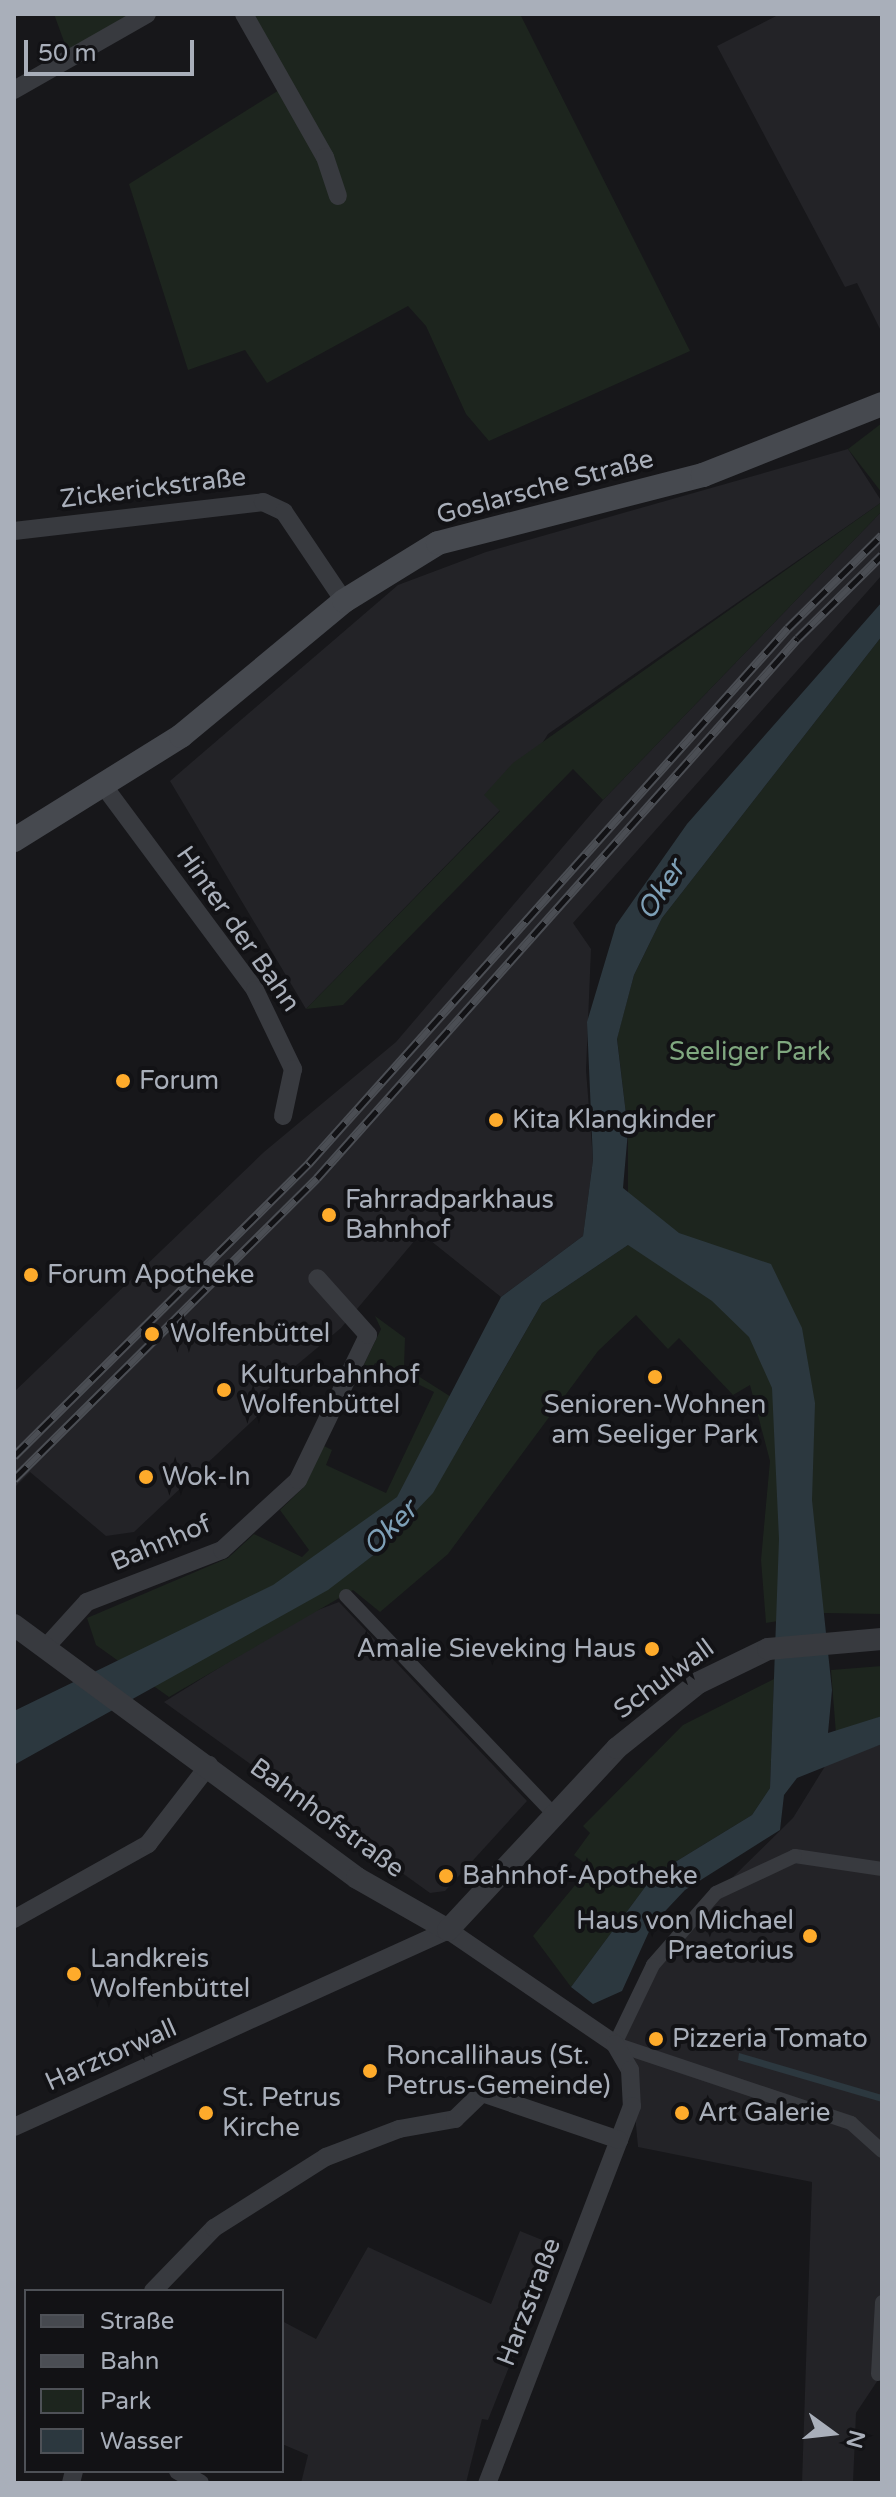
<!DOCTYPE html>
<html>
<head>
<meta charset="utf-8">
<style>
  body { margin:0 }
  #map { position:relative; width:896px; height:2497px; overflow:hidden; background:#17171a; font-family:"Varela Round",sans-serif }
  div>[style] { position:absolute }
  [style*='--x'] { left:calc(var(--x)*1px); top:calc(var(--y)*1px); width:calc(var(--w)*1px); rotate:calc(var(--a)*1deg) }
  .built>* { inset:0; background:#232327 }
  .green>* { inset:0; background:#1d251e }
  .water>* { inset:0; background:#2c383f }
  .pedestrian>* { height:14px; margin:-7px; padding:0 7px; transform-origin:7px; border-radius:7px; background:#383a3f }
  .minor>* { height:18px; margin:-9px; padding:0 9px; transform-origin:9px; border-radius:9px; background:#383a3f }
  .tertiary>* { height:22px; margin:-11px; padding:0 11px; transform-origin:11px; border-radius:11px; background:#383a3f }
  .secondary>* { height:24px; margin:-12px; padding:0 12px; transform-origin:12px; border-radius:12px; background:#46494f }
  .rail>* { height:9px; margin-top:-4.5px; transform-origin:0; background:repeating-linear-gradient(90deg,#121215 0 18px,#4b4e54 0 36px); box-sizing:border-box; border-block:2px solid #4b4e54 }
  .dots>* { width:22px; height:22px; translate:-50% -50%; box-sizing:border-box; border:4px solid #121215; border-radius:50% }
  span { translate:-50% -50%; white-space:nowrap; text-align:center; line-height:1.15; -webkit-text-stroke:8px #121215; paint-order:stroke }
  .street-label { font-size:26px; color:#a9afba }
  .park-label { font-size:26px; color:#7fa77f }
  .poi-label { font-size:26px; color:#a9afba }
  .left { translate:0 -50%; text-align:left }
  .right { translate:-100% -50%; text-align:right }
  .water-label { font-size:28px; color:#7ea0b7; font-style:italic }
  .frame { position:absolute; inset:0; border:16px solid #a9afba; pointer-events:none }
  .legend { position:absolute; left:24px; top:2289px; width:260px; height:184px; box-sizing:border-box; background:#121215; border:2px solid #4e5157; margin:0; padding:10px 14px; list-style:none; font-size:24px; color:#a9afba }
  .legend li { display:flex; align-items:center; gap:16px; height:40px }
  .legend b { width:40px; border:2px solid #4e5157 }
  .north { position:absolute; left:792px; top:2393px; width:80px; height:80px; -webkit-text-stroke:6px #121215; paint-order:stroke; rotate:105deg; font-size:22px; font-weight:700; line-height:32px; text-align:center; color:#a9afba }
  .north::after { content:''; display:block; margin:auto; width:28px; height:36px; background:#a9afba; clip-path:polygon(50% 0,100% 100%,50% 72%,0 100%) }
  .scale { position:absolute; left:24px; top:40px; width:170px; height:36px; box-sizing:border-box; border:4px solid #a9afba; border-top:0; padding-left:10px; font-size:24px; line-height:28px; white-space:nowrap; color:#a9afba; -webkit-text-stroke:6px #121215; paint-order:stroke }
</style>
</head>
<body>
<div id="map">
  <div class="built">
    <div style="clip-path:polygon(780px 14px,882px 14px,882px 333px,857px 283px,845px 287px,717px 46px)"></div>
    <div style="clip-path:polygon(848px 449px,882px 502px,548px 734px,500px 810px,306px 1009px,170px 781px,398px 585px,486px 552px)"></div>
    <div style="clip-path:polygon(882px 511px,882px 575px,573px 923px,591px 949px,586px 1070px,593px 1160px,583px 1236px,501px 1297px,421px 1233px,341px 1328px,256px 1399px,265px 1409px,134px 1532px,106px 1536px,30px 1472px,14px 1488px,14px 1392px,264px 1152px,396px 1042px,603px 800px)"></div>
    <div style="clip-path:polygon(339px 1602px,527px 1801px,445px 1891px,430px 1893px,164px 1702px,302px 1616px)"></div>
    <div style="clip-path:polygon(882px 1744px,882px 2374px,856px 2413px,853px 2483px,802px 2483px,812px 2182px,638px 2147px,633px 2092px,615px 2044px,678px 1931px,793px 1818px,827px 1763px)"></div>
    <div style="clip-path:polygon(520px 2231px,557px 2246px,488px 2420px,482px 2419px,466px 2483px,301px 2483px,308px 2455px,282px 2444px,282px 2321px,316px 2339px,368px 2247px,491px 2304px)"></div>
  </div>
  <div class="green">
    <div style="clip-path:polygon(54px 14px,147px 14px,70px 58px)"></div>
    <div style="clip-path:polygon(249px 14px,520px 14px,690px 351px,489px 441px,466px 414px,426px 326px,408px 306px,267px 383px,245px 350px,188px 370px,129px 184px,284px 87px)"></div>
    <div style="clip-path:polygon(882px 423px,882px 493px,848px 449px)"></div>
    <div style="clip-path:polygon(882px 502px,882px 511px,603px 800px,573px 769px,343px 1005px,306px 1009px,500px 811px,484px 795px,513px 763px)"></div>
    <div style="clip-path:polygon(882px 636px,882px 1614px,825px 1613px,766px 1623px,761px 1560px,770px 1461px,750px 1385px,733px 1395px,679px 1338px,668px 1349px,636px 1315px,598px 1351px,448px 1554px,380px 1612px,353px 1590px,169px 1697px,96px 1645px,87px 1618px,228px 1558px,254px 1534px,302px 1557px,309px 1550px,280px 1510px,304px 1487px,324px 1446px,332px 1450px,326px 1465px,386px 1493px,434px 1392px,375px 1363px,368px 1376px,360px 1373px,381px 1329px,375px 1316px,405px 1338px,404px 1367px,470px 1409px,349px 1573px,375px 1554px,463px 1441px,542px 1303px,628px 1245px,628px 1131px,617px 1038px,634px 975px,662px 918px)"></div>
    <div style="clip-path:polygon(882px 1666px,882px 1716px,836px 1734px,831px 1670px)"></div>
    <div style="clip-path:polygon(774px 1679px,770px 1788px,752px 1815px,654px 1875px,571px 1987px,533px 1936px,590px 1867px,574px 1855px,590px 1833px,583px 1826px,683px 1725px)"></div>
  </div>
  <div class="water">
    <div style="clip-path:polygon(882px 602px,882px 636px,662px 918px,634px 975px,617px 1039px,628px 1131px,623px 1188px,679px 1233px,771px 1264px,802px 1328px,815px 1403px,812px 1500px,832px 1690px,828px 1733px,882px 1716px,882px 1744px,797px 1778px,784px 1795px,780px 1830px,685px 1890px,652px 1925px,622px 1991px,593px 2004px,571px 1987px,654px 1875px,752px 1815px,770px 1788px,779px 1539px,772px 1388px,749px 1337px,712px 1301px,628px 1245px,542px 1303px,433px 1493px,375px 1554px,328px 1590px,14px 1765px,14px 1711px,273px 1585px,397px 1497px,501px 1297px,583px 1236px,593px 1160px,587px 1022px,616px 925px,687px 824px)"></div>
    <div style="clip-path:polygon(739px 2053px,882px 2095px,882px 2102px,738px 2060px)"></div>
  </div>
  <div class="pedestrian">
    <div style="--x:346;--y:1596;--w:300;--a:46.4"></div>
    <div style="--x:882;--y:1869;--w:88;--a:-171.5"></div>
    <div style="--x:795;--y:1856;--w:87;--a:154.9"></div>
    <div style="--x:716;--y:1893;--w:96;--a:131.2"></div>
    <div style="--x:653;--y:1965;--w:88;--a:115.7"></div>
    <div style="--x:615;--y:2044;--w:249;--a:18.5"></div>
    <div style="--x:851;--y:2123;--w:42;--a:42.1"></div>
    <div style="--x:878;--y:2374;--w:72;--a:-86.8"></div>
  </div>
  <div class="minor">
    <div style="--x:244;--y:14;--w:164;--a:60.5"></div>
    <div style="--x:325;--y:157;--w:41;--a:71.6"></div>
    <div style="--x:14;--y:90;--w:153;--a:-29.7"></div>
    <div style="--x:14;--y:531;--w:251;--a:-6.6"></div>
    <div style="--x:263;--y:502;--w:23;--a:25"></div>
    <div style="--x:284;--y:512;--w:107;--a:56"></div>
    <div style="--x:103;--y:785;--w:255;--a:53.4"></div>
    <div style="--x:255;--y:990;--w:88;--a:64.3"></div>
    <div style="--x:293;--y:1069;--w:48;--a:102"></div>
    <div style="--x:46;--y:1647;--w:61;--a:-47.7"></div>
    <div style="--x:87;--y:1602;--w:145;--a:-21.1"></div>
    <div style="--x:222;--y:1550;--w:103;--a:-42.6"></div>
    <div style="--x:298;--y:1480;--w:161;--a:-64.2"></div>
    <div style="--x:368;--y:1335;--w:76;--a:-131.8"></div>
    <div style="--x:14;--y:1919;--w:154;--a:-29.2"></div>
    <div style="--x:148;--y:1844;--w:100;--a:-52.3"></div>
    <div style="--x:14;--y:2127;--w:477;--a:-24.4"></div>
    <div style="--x:448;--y:1930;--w:202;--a:34.3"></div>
    <div style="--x:615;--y:2044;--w:30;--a:60"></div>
    <div style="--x:630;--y:2070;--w:36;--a:87"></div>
    <div style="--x:632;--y:2106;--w:404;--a:111"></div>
    <div style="--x:153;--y:2291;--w:88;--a:-45.9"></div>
    <div style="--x:214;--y:2228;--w:133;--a:-32.4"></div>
    <div style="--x:326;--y:2157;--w:78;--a:-21"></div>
    <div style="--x:399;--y:2129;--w:57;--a:-10.1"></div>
    <div style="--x:455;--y:2119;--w:37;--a:-44"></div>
    <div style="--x:482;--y:2093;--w:145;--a:18.9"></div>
    <div style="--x:178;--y:2471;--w:25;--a:29"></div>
    <div style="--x:71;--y:2483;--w:12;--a:-76"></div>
  </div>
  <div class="tertiary">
    <div style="--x:14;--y:1625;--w:426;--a:36.4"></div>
    <div style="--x:357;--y:1878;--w:105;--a:29.7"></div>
    <div style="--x:448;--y:1930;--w:248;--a:-47.1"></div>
    <div style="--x:617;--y:1748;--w:104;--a:-38.7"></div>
    <div style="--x:698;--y:1683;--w:78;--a:-25.9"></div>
    <div style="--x:768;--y:1649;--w:114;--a:-5"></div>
  </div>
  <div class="secondary">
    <div style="--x:14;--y:840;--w:197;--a:-31.9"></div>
    <div style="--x:181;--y:736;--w:212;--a:-39.6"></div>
    <div style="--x:344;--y:601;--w:110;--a:-31.7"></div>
    <div style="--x:438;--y:543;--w:274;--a:-14.4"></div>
    <div style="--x:703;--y:475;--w:193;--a:-21.6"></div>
  </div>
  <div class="rail">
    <div style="--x:14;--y:1456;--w:416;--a:-44.8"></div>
    <div style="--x:309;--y:1163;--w:718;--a:-48.16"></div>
    <div style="--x:788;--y:628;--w:132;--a:-44.7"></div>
    <div style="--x:14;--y:1479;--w:427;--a:-44.8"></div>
    <div style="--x:317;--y:1178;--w:723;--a:-48.31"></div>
    <div style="--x:798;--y:638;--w:118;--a:-44.7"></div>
  </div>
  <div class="dots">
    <div style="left:123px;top:1081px;background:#feab2b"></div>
    <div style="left:496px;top:1120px;background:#feab2b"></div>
    <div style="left:329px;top:1215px;background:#feab2b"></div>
    <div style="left:31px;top:1275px;background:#feab2b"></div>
    <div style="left:152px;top:1334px;background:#feab2b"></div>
    <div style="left:655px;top:1377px;background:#feab2b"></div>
    <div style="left:224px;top:1390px;background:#feab2b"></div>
    <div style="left:146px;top:1477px;background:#feab2b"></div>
    <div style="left:652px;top:1649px;background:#feab2b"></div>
    <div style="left:446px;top:1876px;background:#feab2b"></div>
    <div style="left:810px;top:1936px;background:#feab2b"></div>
    <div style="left:74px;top:1974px;background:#feab2b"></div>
    <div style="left:656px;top:2039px;background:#feab2b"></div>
    <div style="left:370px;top:2071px;background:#feab2b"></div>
    <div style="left:206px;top:2113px;background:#feab2b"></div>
    <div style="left:682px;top:2113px;background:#feab2b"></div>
  </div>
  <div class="street-label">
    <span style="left:545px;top:487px;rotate:-15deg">Goslarsche Straße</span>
    <span style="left:153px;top:488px;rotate:-7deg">Zickerickstraße</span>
    <span style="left:238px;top:929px;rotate:55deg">Hinter der Bahn</span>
    <span style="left:161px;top:1543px;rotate:-23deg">Bahnhof</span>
    <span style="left:664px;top:1679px;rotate:-36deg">Schulwall</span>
    <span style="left:327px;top:1818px;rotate:36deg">Bahnhofstraße</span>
    <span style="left:111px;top:2055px;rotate:-24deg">Harztorwall</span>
    <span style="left:529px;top:2302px;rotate:-69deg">Harzstraße</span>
  </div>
  <div class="park-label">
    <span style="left:750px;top:1052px">Seeliger Park</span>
  </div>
  <div class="poi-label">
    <span class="left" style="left:139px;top:1081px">Forum</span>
    <span class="left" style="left:512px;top:1120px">Kita Klangkinder</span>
    <span class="left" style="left:345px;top:1215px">Fahrradparkhaus<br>Bahnhof</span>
    <span class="left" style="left:47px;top:1275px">Forum Apotheke</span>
    <span class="left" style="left:170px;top:1334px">Wolfenbüttel</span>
    <span class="left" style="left:240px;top:1390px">Kulturbahnhof<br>Wolfenbüttel</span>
    <span style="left:655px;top:1420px">Senioren-Wohnen<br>am Seeliger Park</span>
    <span class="left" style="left:162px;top:1477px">Wok-In</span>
    <span class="right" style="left:636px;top:1649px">Amalie Sieveking Haus</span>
    <span class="left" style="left:462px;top:1876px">Bahnhof-Apotheke</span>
    <span class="right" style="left:794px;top:1936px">Haus von Michael<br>Praetorius</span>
    <span class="left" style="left:90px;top:1974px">Landkreis<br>Wolfenbüttel</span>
    <span class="left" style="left:672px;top:2039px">Pizzeria Tomato</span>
    <span class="left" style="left:386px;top:2071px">Roncallihaus (St.<br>Petrus-Gemeinde)</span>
    <span class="left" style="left:222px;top:2113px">St. Petrus<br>Kirche</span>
    <span class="left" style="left:698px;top:2113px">Art Galerie</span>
  </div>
  <div class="water-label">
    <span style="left:661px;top:890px;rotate:-57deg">Oker</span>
    <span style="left:390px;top:1528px;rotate:-45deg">Oker</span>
  </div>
  <div class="frame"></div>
  <ul class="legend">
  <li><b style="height:10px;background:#46494f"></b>Straße</li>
  <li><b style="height:10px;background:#4b4e54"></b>Bahn</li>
  <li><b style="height:22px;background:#1d251e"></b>Park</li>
  <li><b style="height:22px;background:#2c383f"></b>Wasser</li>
  </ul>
  <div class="north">N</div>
  <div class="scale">50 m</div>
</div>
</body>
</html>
